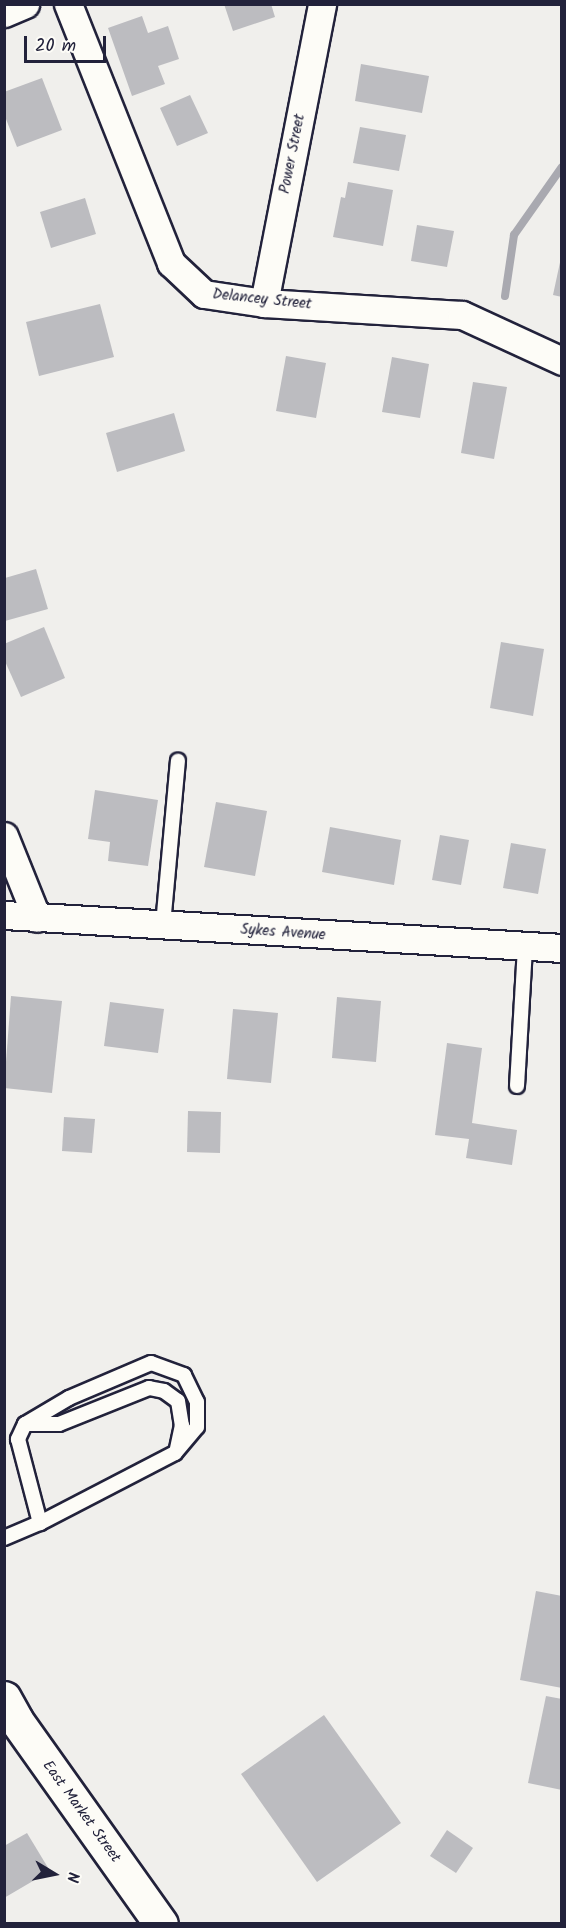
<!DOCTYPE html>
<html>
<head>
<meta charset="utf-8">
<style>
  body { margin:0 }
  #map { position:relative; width:566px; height:1928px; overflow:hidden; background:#f0efec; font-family:Kalam,sans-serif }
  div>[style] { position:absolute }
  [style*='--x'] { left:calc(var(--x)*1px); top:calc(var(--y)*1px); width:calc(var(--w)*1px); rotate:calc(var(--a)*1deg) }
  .stream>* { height:8px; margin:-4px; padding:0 4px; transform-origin:4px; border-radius:4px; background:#a9a9b0 }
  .building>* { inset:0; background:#bcbcc0 }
  .roads { filter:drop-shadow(2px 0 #22223b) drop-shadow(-2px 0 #22223b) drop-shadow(0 2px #22223b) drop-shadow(0 -2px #22223b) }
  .lane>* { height:14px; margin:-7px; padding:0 7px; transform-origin:7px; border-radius:7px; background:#fdfcf7 }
  .street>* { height:27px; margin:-13.5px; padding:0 13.5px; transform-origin:13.5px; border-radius:13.5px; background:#fdfcf7 }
  .secondary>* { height:33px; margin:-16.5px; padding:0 16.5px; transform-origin:16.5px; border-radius:16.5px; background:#fdfcf7 }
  span { translate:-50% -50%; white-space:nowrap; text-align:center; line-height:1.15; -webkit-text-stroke:6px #fdfcf7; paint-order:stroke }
  .street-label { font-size:15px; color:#22223b }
  .frame { position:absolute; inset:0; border:6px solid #22223b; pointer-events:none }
  .north { position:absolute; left:24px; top:1844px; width:60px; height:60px; -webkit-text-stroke:4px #fdfcf7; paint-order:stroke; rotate:100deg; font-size:16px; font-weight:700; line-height:24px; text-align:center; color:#22223b }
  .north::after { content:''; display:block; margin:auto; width:21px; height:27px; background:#22223b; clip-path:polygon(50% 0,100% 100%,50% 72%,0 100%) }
  .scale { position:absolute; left:24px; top:36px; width:82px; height:27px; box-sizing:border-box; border:3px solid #22223b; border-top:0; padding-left:8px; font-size:18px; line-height:21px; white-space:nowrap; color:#22223b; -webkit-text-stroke:4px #fdfcf7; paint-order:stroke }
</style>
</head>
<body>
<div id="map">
  <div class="stream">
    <div style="--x:505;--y:296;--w:62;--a:-81.6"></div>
    <div style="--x:514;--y:235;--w:83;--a:-54.8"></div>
  </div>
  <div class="building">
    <div style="clip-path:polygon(224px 4px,271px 4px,275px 17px,233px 31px)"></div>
    <div style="clip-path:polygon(142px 16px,148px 33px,168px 26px,179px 59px,158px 66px,165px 84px,132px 96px,108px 28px)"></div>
    <div style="clip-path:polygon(361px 64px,429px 76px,422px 113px,355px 101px)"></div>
    <div style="clip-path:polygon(42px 78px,62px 130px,17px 147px,4px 114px,4px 92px)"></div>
    <div style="clip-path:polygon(190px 95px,208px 133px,177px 146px,160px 108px)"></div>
    <div style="clip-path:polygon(360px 127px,406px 135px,399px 171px,353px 163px)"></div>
    <div style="clip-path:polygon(348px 182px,393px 190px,383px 246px,333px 237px,341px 197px,345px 198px)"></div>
    <div style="clip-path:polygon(85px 198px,96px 234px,51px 248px,40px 212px)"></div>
    <div style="clip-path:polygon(417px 225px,454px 231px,447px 267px,411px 261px)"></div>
    <div style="clip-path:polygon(562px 253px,562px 297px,553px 295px)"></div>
    <div style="clip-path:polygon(100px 304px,114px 357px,39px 376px,26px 322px)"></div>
    <div style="clip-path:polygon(286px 356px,326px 363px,316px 418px,276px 411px)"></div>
    <div style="clip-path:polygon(392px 357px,429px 364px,420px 418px,382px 412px)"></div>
    <div style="clip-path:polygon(473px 382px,507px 387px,494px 459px,461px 453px)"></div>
    <div style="clip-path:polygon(174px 413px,185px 451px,117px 472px,106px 433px)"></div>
    <div style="clip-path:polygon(36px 569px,48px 609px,5px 621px,5px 578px)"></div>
    <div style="clip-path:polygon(44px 627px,65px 678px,21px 697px,4px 659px,4px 644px)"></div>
    <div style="clip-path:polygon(501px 642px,544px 649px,533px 716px,490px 708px)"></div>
    <div style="clip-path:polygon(95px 790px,158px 800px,148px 866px,108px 861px,110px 842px,88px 839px)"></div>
    <div style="clip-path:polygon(216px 802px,267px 811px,255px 876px,204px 867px)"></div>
    <div style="clip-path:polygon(330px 827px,401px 840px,394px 885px,322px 872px)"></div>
    <div style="clip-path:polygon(440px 835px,469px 840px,461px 885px,432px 880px)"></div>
    <div style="clip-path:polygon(511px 843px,546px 849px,538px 894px,503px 888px)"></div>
    <div style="clip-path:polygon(11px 996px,62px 1001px,52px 1093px,4px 1088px)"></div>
    <div style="clip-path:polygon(337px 997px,381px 1001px,376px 1062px,332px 1058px)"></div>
    <div style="clip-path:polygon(110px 1002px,164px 1009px,158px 1053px,104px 1046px)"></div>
    <div style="clip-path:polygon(233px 1009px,278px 1013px,271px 1083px,227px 1079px)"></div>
    <div style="clip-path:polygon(447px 1043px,482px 1048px,472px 1123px,517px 1130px,512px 1165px,466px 1158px,469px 1139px,435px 1135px)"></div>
    <div style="clip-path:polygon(188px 1111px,221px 1112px,220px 1153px,187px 1152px)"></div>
    <div style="clip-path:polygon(64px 1117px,95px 1119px,92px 1153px,62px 1151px)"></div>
    <div style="clip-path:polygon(536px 1591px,562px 1596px,562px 1688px,520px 1680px)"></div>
    <div style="clip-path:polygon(546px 1696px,562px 1699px,562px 1790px,528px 1783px)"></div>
    <div style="clip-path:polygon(324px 1715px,401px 1823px,317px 1882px,241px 1774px)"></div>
    <div style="clip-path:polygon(447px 1830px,473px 1848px,456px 1873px,430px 1856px)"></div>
    <div style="clip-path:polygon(27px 1833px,50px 1871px,4px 1898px,4px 1846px)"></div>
  </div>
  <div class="roads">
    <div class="lane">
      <div style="--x:163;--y:925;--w:165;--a:-84.8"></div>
      <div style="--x:517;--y:1086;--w:140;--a:-86.7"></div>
      <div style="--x:25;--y:1424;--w:34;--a:0"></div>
      <div style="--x:59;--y:1424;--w:97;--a:-21.8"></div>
      <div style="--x:149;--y:1388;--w:15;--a:11"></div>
      <div style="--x:164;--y:1391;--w:17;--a:36"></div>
      <div style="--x:178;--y:1401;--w:24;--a:81"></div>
      <div style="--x:182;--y:1425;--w:24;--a:102"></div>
      <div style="--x:4;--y:1538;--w:39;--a:-23"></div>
      <div style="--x:40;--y:1523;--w:152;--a:-27.4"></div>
      <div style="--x:175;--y:1453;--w:34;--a:-50"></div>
      <div style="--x:197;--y:1427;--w:25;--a:-90"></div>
      <div style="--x:197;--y:1402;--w:30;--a:-116"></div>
      <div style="--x:184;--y:1375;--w:35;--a:-160"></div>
      <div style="--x:151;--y:1363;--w:89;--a:156.9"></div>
      <div style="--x:69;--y:1398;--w:51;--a:149.4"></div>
      <div style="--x:25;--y:1424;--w:17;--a:115"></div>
      <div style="--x:18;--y:1439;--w:87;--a:75.3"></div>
    </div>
    <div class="street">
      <div style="--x:68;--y:4;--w:279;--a:68.3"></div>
      <div style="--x:171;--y:263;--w:45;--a:43.2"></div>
      <div style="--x:204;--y:294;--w:61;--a:8.5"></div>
      <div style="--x:264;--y:303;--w:198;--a:3.5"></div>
      <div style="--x:462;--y:315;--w:110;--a:24.7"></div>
      <div style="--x:4;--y:13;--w:23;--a:-23"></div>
      <div style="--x:264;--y:303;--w:305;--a:-79"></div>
      <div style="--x:4;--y:836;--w:88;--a:68.1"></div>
      <div style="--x:4;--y:915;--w:559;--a:3.38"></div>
    </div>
    <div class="secondary">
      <div style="--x:4;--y:1698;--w:25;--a:61"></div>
      <div style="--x:16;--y:1720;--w:250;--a:54.6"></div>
    </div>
  </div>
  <div class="street-label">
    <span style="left:293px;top:154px;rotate:-79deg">Power Street</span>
    <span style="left:262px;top:300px;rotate:6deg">Delancey Street</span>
    <span style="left:283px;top:933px;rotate:4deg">Sykes Avenue</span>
    <span style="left:81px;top:1812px;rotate:54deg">East Market Street</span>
  </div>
  <div class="frame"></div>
  <div class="north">N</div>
  <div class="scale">20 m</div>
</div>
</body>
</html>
